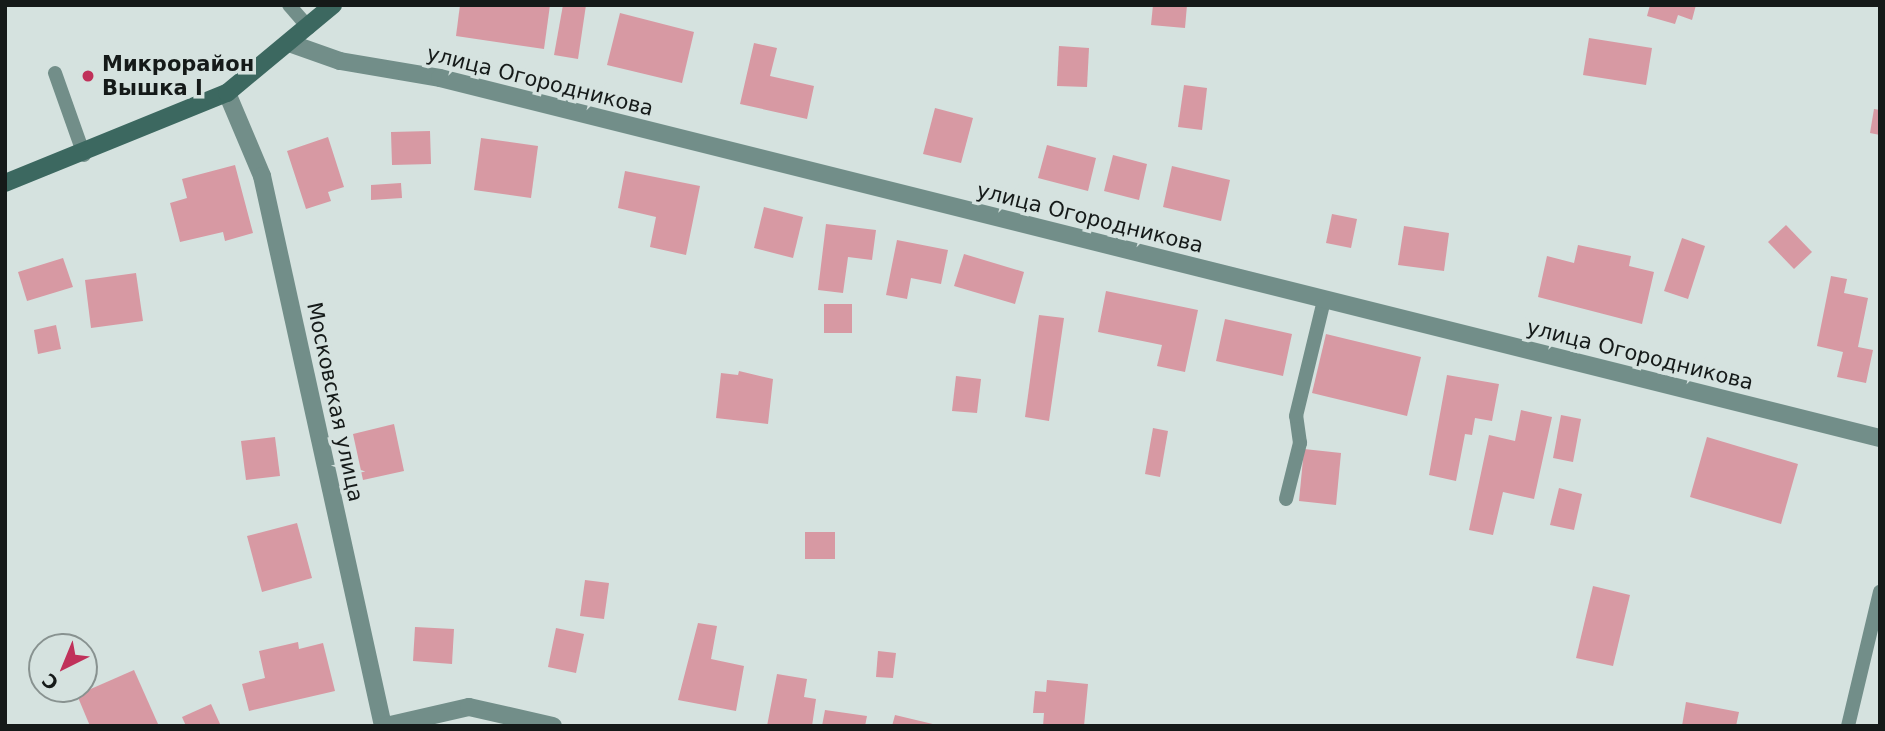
<!DOCTYPE html>
<html>
<head>
<meta charset="utf-8">
<style>
  body { margin:0 }
  #map { position:relative; width:1885px; height:731px; overflow:hidden; background:#d5e2df; font-family:"DejaVu Sans",sans-serif }
  div>[style] { position:absolute }
  [style*='--x'] { left:calc(var(--x)*1px); top:calc(var(--y)*1px); width:calc(var(--w)*1px); rotate:calc(var(--a)*1deg) }
  .building>* { inset:0; background:#d799a3 }
  .service>* { height:14px; margin:-7px; padding:0 7px; transform-origin:7px; border-radius:7px; background:#728e89 }
  .minor>* { height:18px; margin:-9px; padding:0 9px; transform-origin:9px; border-radius:9px; background:#728e89 }
  .secondary>* { height:18px; margin:-9px; padding:0 9px; transform-origin:9px; border-radius:9px; background:#3c6860 }
  .dots>* { width:19px; height:19px; translate:-50% -50%; box-sizing:border-box; border:4px solid #d5e2df; border-radius:50% }
  span { translate:-50% -50%; white-space:nowrap; text-align:center; line-height:1.15; -webkit-text-stroke:7px #d5e2df; paint-order:stroke }
  .poi-label { font-size:21px; color:#151a19; font-weight:700 }
  .left { translate:0 -50%; text-align:left }
  .street-label { font-size:21px; color:#151a19 }
  .frame { position:absolute; inset:0; border:7px solid #151a19; pointer-events:none }
  .north { position:absolute; left:28px; top:633px; width:70px; height:70px; box-sizing:border-box; background:#d5e2df; border:2px solid #889290; border-radius:50%; rotate:223deg; font-size:19px; font-weight:700; line-height:28px; text-align:center; color:#151a19 }
  .north::after { content:''; display:block; margin:auto; width:24px; height:32px; background:#c0315a; clip-path:polygon(50% 0,100% 100%,50% 72%,0 100%) }
</style>
</head>
<body>
<div id="map">
  <div class="building">
    <div style="clip-path:polygon(460px 5px,550px 5px,544px 49px,456px 36px)"></div>
    <div style="clip-path:polygon(563px 5px,586px 5px,578px 59px,554px 55px)"></div>
    <div style="clip-path:polygon(1153px 5px,1187px 5px,1185px 28px,1151px 25px)"></div>
    <div style="clip-path:polygon(1650px 5px,1696px 5px,1692px 20px,1678px 15px,1675px 24px,1647px 16px)"></div>
    <div style="clip-path:polygon(620px 13px,694px 32px,682px 83px,607px 65px)"></div>
    <div style="clip-path:polygon(1589px 38px,1652px 48px,1646px 85px,1583px 75px)"></div>
    <div style="clip-path:polygon(754px 43px,777px 48px,770px 76px,814px 86px,807px 119px,740px 104px)"></div>
    <div style="clip-path:polygon(1059px 46px,1089px 48px,1087px 87px,1057px 86px)"></div>
    <div style="clip-path:polygon(1184px 85px,1207px 88px,1202px 130px,1178px 127px)"></div>
    <div style="clip-path:polygon(935px 108px,973px 118px,961px 163px,923px 154px)"></div>
    <div style="clip-path:polygon(1874px 109px,1880px 110px,1880px 135px,1870px 133px)"></div>
    <div style="clip-path:polygon(430px 131px,431px 164px,392px 165px,391px 132px)"></div>
    <div style="clip-path:polygon(328px 137px,344px 187px,328px 192px,331px 201px,306px 209px,287px 151px)"></div>
    <div style="clip-path:polygon(481px 138px,538px 146px,531px 198px,474px 190px)"></div>
    <div style="clip-path:polygon(1047px 145px,1096px 158px,1088px 191px,1038px 178px)"></div>
    <div style="clip-path:polygon(1113px 155px,1147px 164px,1139px 200px,1104px 191px)"></div>
    <div style="clip-path:polygon(235px 165px,253px 233px,225px 241px,223px 232px,180px 242px,170px 203px,187px 198px,182px 179px)"></div>
    <div style="clip-path:polygon(1172px 166px,1230px 180px,1221px 221px,1163px 207px)"></div>
    <div style="clip-path:polygon(625px 171px,700px 186px,686px 255px,650px 247px,656px 217px,618px 208px)"></div>
    <div style="clip-path:polygon(401px 183px,402px 198px,371px 200px,371px 185px)"></div>
    <div style="clip-path:polygon(764px 207px,803px 217px,793px 258px,754px 248px)"></div>
    <div style="clip-path:polygon(1332px 214px,1357px 219px,1351px 248px,1326px 243px)"></div>
    <div style="clip-path:polygon(826px 224px,876px 230px,872px 260px,848px 257px,843px 293px,818px 290px)"></div>
    <div style="clip-path:polygon(1786px 225px,1812px 252px,1794px 269px,1768px 242px)"></div>
    <div style="clip-path:polygon(1404px 226px,1449px 233px,1444px 271px,1398px 265px)"></div>
    <div style="clip-path:polygon(1682px 238px,1705px 246px,1688px 299px,1664px 291px)"></div>
    <div style="clip-path:polygon(897px 240px,948px 250px,941px 284px,911px 278px,907px 299px,886px 295px)"></div>
    <div style="clip-path:polygon(1578px 245px,1631px 256px,1629px 266px,1654px 272px,1642px 324px,1538px 297px,1547px 256px,1574px 263px)"></div>
    <div style="clip-path:polygon(964px 254px,1024px 272px,1015px 304px,954px 286px)"></div>
    <div style="clip-path:polygon(63px 258px,73px 287px,27px 301px,18px 272px)"></div>
    <div style="clip-path:polygon(136px 273px,143px 321px,91px 328px,85px 280px)"></div>
    <div style="clip-path:polygon(1831px 276px,1847px 279px,1844px 293px,1868px 298px,1858px 347px,1873px 350px,1866px 383px,1837px 377px,1843px 352px,1817px 346px)"></div>
    <div style="clip-path:polygon(1106px 291px,1198px 310px,1185px 372px,1157px 366px,1162px 345px,1098px 332px)"></div>
    <div style="clip-path:polygon(824px 304px,852px 304px,852px 333px,824px 333px)"></div>
    <div style="clip-path:polygon(1039px 315px,1064px 318px,1049px 421px,1025px 417px)"></div>
    <div style="clip-path:polygon(1225px 319px,1292px 334px,1283px 376px,1216px 361px)"></div>
    <div style="clip-path:polygon(56px 325px,61px 349px,38px 354px,34px 330px)"></div>
    <div style="clip-path:polygon(1326px 334px,1421px 357px,1407px 416px,1312px 393px)"></div>
    <div style="clip-path:polygon(739px 371px,773px 379px,768px 424px,716px 418px,721px 373px,738px 375px)"></div>
    <div style="clip-path:polygon(1447px 375px,1499px 384px,1492px 421px,1475px 418px,1472px 435px,1465px 434px,1456px 481px,1429px 475px)"></div>
    <div style="clip-path:polygon(956px 376px,981px 379px,977px 413px,952px 411px)"></div>
    <div style="clip-path:polygon(1521px 410px,1552px 417px,1534px 499px,1503px 492px,1493px 535px,1469px 530px,1489px 435px,1515px 441px)"></div>
    <div style="clip-path:polygon(1561px 415px,1581px 419px,1573px 462px,1553px 458px)"></div>
    <div style="clip-path:polygon(394px 424px,404px 471px,363px 480px,353px 434px)"></div>
    <div style="clip-path:polygon(1153px 428px,1168px 431px,1160px 477px,1145px 474px)"></div>
    <div style="clip-path:polygon(275px 437px,280px 476px,246px 480px,241px 441px)"></div>
    <div style="clip-path:polygon(1707px 437px,1798px 464px,1781px 524px,1690px 497px)"></div>
    <div style="clip-path:polygon(1304px 449px,1341px 453px,1336px 505px,1299px 501px)"></div>
    <div style="clip-path:polygon(1559px 488px,1582px 494px,1574px 530px,1550px 525px)"></div>
    <div style="clip-path:polygon(297px 523px,312px 578px,262px 592px,247px 536px)"></div>
    <div style="clip-path:polygon(805px 532px,835px 532px,835px 559px,805px 559px)"></div>
    <div style="clip-path:polygon(585px 580px,609px 583px,604px 619px,580px 616px)"></div>
    <div style="clip-path:polygon(1593px 586px,1630px 595px,1613px 666px,1576px 658px)"></div>
    <div style="clip-path:polygon(698px 623px,717px 626px,711px 659px,744px 666px,736px 711px,678px 700px)"></div>
    <div style="clip-path:polygon(415px 627px,454px 629px,452px 664px,413px 661px)"></div>
    <div style="clip-path:polygon(556px 628px,584px 634px,576px 673px,548px 667px)"></div>
    <div style="clip-path:polygon(298px 642px,299px 649px,323px 643px,335px 691px,249px 711px,242px 684px,265px 678px,259px 651px)"></div>
    <div style="clip-path:polygon(878px 651px,896px 653px,893px 678px,876px 677px)"></div>
    <div style="clip-path:polygon(134px 670px,158px 724px,90px 726px,77px 695px)"></div>
    <div style="clip-path:polygon(777px 674px,807px 679px,804px 697px,816px 699px,812px 726px,767px 726px)"></div>
    <div style="clip-path:polygon(1047px 680px,1088px 684px,1084px 726px,1043px 726px,1044px 713px,1033px 713px,1035px 691px,1046px 692px)"></div>
    <div style="clip-path:polygon(1686px 702px,1739px 712px,1736px 726px,1682px 726px)"></div>
    <div style="clip-path:polygon(211px 704px,221px 726px,186px 726px,182px 717px)"></div>
    <div style="clip-path:polygon(825px 710px,867px 716px,865px 726px,822px 726px)"></div>
    <div style="clip-path:polygon(895px 715px,937px 725px,937px 726px,892px 726px)"></div>
  </div>
  <div class="service">
    <div style="--x:289;--y:5;--w:30;--a:49"></div>
    <div style="--x:55;--y:73;--w:87;--a:70.5"></div>
    <div style="--x:1286;--y:499;--w:58;--a:-76"></div>
    <div style="--x:1300;--y:443;--w:27;--a:-98"></div>
    <div style="--x:1296;--y:416;--w:119;--a:-76.4"></div>
    <div style="--x:1848;--y:726;--w:138;--a:-76.6"></div>
  </div>
  <div class="minor">
    <div style="--x:289;--y:43;--w:54;--a:19.4"></div>
    <div style="--x:340;--y:61;--w:101;--a:9.6"></div>
    <div style="--x:440;--y:78;--w:1484;--a:14.04"></div>
    <div style="--x:227;--y:93;--w:90;--a:67.1"></div>
    <div style="--x:262;--y:176;--w:563;--a:77.59"></div>
    <div style="--x:386;--y:726;--w:85;--a:-12.9"></div>
    <div style="--x:469;--y:707;--w:86;--a:12.7"></div>
  </div>
  <div class="secondary">
    <div style="--x:5;--y:183;--w:240;--a:-22.1"></div>
    <div style="--x:227;--y:93;--w:138;--a:-39.7"></div>
  </div>
  <div class="dots">
    <div style="left:88px;top:76px;background:#c0315a"></div>
  </div>
  <div class="poi-label">
    <span class="left" style="left:102px;top:76px">Микрорайон<br>Вышка I</span>
  </div>
  <div class="street-label">
    <span style="left:540px;top:81px;rotate:14deg">улица Огородникова</span>
    <span style="left:1090px;top:218px;rotate:14deg">улица Огородникова</span>
    <span style="left:1640px;top:355px;rotate:14deg">улица Огородникова</span>
    <span style="left:335px;top:402px;rotate:78deg">Московская улица</span>
  </div>
  <div class="frame"></div>
  <div class="north">С</div>
</div>
</body>
</html>
